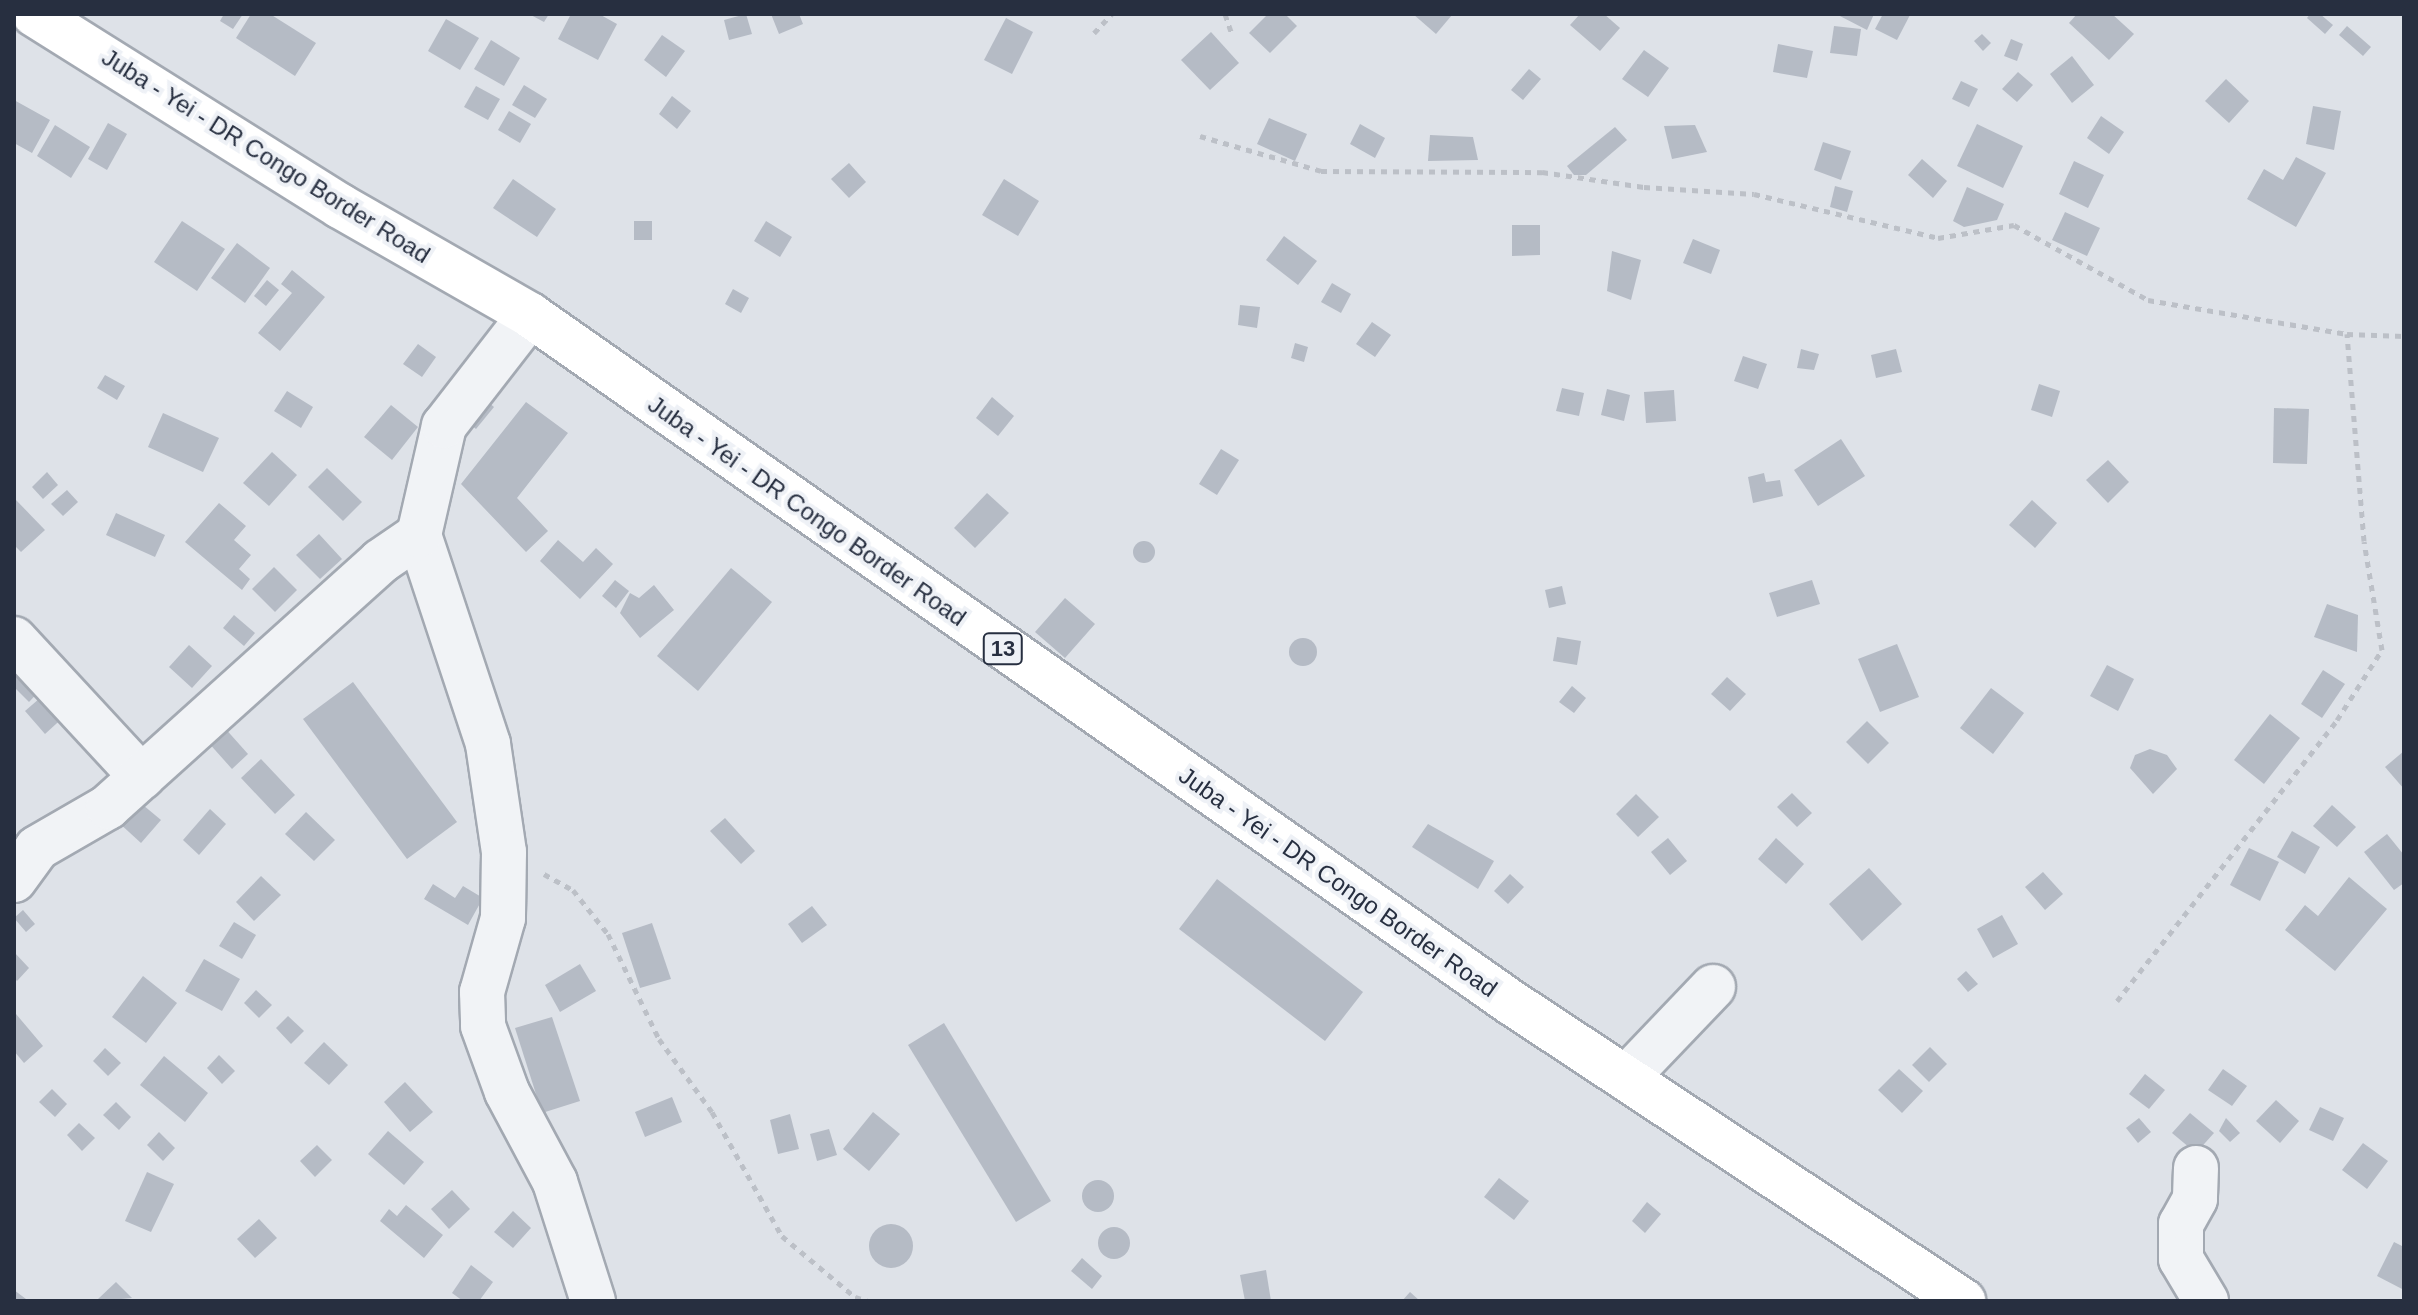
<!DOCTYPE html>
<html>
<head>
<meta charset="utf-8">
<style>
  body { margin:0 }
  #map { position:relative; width:2418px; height:1315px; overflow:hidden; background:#dee2e8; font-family:Arial,sans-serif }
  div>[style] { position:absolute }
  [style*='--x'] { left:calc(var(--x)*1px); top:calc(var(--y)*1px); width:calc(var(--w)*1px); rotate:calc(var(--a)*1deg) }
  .building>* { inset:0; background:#b5bbc5 }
  .round { border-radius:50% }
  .path>* { height:5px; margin-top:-2.5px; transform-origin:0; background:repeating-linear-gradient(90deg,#bcc0c7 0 6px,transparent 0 12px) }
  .roads { filter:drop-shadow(2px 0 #a3a9b2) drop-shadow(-2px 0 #a3a9b2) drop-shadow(0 2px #a3a9b2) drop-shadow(0 -2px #a3a9b2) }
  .minor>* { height:44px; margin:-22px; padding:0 22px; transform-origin:22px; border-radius:22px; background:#f1f3f6 }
  .primary>* { height:44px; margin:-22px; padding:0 22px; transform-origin:22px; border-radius:22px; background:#fff }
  span { translate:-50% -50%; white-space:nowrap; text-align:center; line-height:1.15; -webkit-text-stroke:8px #eef1f6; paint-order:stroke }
  .shield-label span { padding:2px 6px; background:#eef1f6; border:2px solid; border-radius:6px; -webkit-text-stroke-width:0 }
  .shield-label { font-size:22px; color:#272f40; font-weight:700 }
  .street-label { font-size:24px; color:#272f40 }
  .frame { position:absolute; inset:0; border:16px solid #272f40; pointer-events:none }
</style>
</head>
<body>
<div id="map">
  <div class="building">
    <div style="clip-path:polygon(224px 14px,243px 14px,233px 29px,220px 21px)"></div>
    <div style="clip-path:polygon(251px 14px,270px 14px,316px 43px,295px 76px,236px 38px)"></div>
    <div style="clip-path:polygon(529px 14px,549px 14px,544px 22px)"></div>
    <div style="clip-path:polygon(571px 14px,599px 14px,617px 24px,598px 60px,558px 39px)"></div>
    <div style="clip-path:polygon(746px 14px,752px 34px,729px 40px,724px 20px)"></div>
    <div style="clip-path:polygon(771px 14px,799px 14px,803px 24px,779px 34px)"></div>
    <div style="clip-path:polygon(1268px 14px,1285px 14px,1297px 26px,1270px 53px,1249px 33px)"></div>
    <div style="clip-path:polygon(1413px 14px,1450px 14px,1452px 15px,1436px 34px)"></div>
    <div style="clip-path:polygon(1580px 14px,1604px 14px,1620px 28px,1600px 51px,1570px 25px)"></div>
    <div style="clip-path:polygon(1836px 14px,1874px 14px,1867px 30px)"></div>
    <div style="clip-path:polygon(1883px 14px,1910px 15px,1897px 40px,1875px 29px)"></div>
    <div style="clip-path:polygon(2077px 14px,2112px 14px,2134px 34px,2109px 60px,2069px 23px)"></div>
    <div style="clip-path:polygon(2310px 14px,2320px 14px,2333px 25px,2325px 34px,2307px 18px)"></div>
    <div style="clip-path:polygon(1006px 18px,1033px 32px,1012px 74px,984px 60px)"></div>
    <div style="clip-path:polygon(446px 19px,479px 38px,460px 70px,428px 51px)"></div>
    <div style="clip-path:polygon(1834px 26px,1861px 29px,1857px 56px,1830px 53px)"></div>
    <div style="clip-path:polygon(2347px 26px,2371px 47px,2363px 56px,2339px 35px)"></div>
    <div style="clip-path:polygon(1211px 32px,1239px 63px,1210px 90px,1181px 60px)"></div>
    <div style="clip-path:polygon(1982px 34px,1991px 43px,1983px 51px,1974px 41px)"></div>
    <div style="clip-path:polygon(662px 35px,685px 51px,666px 77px,644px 60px)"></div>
    <div style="clip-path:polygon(2011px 39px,2023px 44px,2017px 61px,2004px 56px)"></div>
    <div style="clip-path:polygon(491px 40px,520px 58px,504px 86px,474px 69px)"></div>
    <div style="clip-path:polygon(1778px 44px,1813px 51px,1807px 78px,1773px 72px)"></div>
    <div style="clip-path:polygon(1644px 50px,1669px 68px,1648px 97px,1622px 79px)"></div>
    <div style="clip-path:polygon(2072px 56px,2094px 85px,2072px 103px,2050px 74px)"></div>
    <div style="clip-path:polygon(1529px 69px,1541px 79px,1523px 100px,1511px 90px)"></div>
    <div style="clip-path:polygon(2018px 72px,2033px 85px,2017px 102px,2002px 89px)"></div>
    <div style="clip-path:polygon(2226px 79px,2249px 101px,2229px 123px,2205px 101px)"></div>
    <div style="clip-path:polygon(1961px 81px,1978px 89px,1969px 107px,1952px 99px)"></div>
    <div style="clip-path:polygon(524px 85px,547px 99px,535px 118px,512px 105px)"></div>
    <div style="clip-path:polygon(476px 86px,500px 99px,488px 120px,464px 107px)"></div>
    <div style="clip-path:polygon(672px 96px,691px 111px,677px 129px,659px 114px)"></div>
    <div style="clip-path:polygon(14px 100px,50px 120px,32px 153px,14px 143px)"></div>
    <div style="clip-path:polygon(2313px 106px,2341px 111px,2334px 150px,2306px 144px)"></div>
    <div style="clip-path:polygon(509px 111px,531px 124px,520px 143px,498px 130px)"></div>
    <div style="clip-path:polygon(2101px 116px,2124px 132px,2109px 154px,2087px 138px)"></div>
    <div style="clip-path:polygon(1269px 118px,1307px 134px,1295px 161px,1257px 144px)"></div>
    <div style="clip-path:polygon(108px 123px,127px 134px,107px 170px,88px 159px)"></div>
    <div style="clip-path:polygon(1360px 124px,1385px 138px,1375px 158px,1350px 144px)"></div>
    <div style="clip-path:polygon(1977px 124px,2023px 146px,2003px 188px,1957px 166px)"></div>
    <div style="clip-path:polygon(55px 125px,90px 147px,71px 178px,37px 156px)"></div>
    <div style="clip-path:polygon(1695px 125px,1707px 152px,1672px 159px,1664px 126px)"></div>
    <div style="clip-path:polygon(1615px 127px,1627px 140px,1586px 175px,1574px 175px,1567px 166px)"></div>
    <div style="clip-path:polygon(1430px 135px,1473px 137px,1478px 160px,1428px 161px)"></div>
    <div style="clip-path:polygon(1823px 142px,1851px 151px,1841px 180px,1814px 170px)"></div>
    <div style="clip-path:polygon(2296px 157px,2326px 173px,2296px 227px,2247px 199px,2264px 169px,2283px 180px)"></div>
    <div style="clip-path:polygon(1922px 159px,1947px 181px,1933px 198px,1908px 175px)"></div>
    <div style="clip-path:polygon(2074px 161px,2104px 175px,2088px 208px,2059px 194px)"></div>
    <div style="clip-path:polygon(849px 163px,866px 182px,849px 198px,831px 179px)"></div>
    <div style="clip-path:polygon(513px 179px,556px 209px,537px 237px,493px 208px)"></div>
    <div style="clip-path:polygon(1004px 179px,1039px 201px,1018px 236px,982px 215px)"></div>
    <div style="clip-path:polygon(1835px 186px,1853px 191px,1847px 212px,1830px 207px)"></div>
    <div style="clip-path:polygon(1967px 187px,2004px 204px,1997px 220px,1964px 227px,1953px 221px)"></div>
    <div style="clip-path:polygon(2065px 212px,2100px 228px,2087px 256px,2052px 240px)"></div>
    <div style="clip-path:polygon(182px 221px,225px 249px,197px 291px,154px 262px)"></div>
    <div style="clip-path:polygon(634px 221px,652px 221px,652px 240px,634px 240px)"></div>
    <div style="clip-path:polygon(766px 221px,792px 237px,780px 257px,754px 241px)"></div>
    <div style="clip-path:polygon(1512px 225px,1540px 225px,1540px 255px,1512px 256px)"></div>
    <div style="clip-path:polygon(1284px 236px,1317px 261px,1298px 285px,1266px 260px)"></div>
    <div style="clip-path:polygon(1693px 239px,1720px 250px,1711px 274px,1683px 263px)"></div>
    <div style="clip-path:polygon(237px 243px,270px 268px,245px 303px,211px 278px)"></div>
    <div style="clip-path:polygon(1612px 251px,1641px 260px,1631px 300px,1607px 291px)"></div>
    <div style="clip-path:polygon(292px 270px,325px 297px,280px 351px,258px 333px,292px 293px,281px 284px)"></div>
    <div style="clip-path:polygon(267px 280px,279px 290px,266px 306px,254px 296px)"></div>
    <div style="clip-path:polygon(1332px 283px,1351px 294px,1341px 313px,1321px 302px)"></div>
    <div style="clip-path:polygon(733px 289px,749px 298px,741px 313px,725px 304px)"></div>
    <div style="clip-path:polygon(1240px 305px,1260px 307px,1257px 328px,1238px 325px)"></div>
    <div style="clip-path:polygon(1372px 322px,1391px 335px,1375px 357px,1356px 344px)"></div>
    <div style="clip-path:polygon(1295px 343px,1308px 347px,1304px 362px,1291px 358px)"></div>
    <div style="clip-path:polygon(418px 344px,436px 357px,422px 377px,403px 364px)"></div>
    <div style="clip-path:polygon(1801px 349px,1819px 354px,1814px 370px,1797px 368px)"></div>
    <div style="clip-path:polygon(1896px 349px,1902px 372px,1876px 378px,1871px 355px)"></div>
    <div style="clip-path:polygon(1743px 356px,1767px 364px,1758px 389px,1734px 381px)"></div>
    <div style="clip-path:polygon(105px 375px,125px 386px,117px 400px,97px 388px)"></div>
    <div style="clip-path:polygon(2039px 384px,2060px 391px,2052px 417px,2031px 410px)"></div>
    <div style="clip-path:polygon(1562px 388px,1584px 393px,1579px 416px,1556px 411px)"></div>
    <div style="clip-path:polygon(1607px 389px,1630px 395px,1624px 421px,1601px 415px)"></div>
    <div style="clip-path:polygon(1674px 390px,1676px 421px,1646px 423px,1644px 392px)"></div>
    <div style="clip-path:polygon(287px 391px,313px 407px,301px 428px,274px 411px)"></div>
    <div style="clip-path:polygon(476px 392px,494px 407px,476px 429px,458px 414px)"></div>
    <div style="clip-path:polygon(992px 397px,1014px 416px,998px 436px,976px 418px)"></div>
    <div style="clip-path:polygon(526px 402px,568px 433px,517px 498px,548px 531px,526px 552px,461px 484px)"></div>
    <div style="clip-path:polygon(391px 405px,418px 427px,392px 460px,364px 437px)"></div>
    <div style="clip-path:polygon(2274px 408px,2309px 409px,2307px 464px,2273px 463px)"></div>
    <div style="clip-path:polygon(163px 413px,219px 438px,203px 472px,148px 447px)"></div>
    <div style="clip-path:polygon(1841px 439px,1865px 476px,1818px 506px,1794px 470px)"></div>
    <div style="clip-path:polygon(1221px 449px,1239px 460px,1217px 495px,1199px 484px)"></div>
    <div style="clip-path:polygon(272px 452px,297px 475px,269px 506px,243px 483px)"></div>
    <div style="clip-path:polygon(2108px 460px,2129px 482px,2108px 503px,2086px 480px)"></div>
    <div style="clip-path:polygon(327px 468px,362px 502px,343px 521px,308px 487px)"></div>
    <div style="clip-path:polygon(47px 472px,58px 485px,43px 499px,32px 487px)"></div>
    <div style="clip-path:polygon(1764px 473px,1766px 482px,1780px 480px,1783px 496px,1753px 503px,1748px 477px)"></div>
    <div style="clip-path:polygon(67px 490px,78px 502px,63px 516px,51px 504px)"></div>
    <div style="clip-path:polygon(987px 493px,1009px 513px,975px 548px,954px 528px)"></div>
    <div style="clip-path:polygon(16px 500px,45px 530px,21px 552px,14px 545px)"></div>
    <div style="clip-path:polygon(2032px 500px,2057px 523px,2035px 548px,2009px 525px)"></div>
    <div style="clip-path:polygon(219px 503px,246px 526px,234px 540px,251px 555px,239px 569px,250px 579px,242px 590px,185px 542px)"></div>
    <div style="clip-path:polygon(116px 513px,165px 535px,155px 557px,106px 535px)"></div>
    <div style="clip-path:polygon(319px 534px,342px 559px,320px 579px,296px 555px)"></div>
    <div style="clip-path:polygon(558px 540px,583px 562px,596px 548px,613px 564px,580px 599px,540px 561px)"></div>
    <div class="round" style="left:1133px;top:541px;width:22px;height:22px"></div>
    <div style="clip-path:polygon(274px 567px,297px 590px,275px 612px,252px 589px)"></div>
    <div style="clip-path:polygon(731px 568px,772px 602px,698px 691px,657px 656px)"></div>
    <div style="clip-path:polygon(615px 580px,629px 591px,616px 608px,602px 596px)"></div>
    <div style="clip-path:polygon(1812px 580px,1820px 604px,1777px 617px,1769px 593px)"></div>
    <div style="clip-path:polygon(654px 585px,674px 610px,640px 638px,620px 613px,630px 593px,639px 598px)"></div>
    <div style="clip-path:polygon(1562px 586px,1566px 604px,1549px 608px,1545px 590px)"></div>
    <div style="clip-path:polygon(1065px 598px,1095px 624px,1065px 658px,1035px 632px)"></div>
    <div style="clip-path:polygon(2327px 604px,2358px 615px,2357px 652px,2314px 637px)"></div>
    <div style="clip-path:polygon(234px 615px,255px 633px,244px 646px,223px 628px)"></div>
    <div style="clip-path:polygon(1557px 637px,1581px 641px,1577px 665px,1553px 661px)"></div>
    <div class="round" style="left:1289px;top:638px;width:28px;height:28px"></div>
    <div style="clip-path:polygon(1897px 644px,1919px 697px,1880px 712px,1858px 659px)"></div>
    <div style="clip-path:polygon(189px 645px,212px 666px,192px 688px,169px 667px)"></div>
    <div style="clip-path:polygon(2107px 665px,2134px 679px,2118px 711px,2090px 696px)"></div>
    <div style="clip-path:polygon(2323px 670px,2345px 684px,2322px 718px,2301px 704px)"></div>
    <div style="clip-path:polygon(14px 671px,45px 685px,29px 702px,14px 687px)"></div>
    <div style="clip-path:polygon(1727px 677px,1746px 694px,1730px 711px,1711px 694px)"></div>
    <div style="clip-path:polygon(353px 682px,457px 822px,407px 859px,303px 719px)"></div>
    <div style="clip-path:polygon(1572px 686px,1586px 698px,1574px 713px,1559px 702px)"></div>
    <div style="clip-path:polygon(1991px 688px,2024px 713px,1993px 754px,1960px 728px)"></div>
    <div style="clip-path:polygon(47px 692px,67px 714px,45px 734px,25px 711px)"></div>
    <div style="clip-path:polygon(2270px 714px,2300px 738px,2264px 784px,2234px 760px)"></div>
    <div style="clip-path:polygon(1867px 721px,1889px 743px,1868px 764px,1846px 742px)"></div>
    <div style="clip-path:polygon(223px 726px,248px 754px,232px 769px,207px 741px)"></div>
    <div style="clip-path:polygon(2150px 749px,2167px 755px,2177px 769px,2153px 794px,2130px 768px,2135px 755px)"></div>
    <div style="clip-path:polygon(2404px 751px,2404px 789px,2385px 767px)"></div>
    <div style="clip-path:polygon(261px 759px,295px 795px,275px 814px,241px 778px)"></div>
    <div style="clip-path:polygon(1792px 793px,1812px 813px,1797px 827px,1777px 807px)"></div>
    <div style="clip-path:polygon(1636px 794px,1659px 817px,1638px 837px,1616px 814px)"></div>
    <div style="clip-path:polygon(137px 800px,161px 820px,141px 843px,118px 822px)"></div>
    <div style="clip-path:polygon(2332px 805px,2356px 827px,2337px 847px,2313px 826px)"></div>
    <div style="clip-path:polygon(210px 809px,226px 824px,199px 855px,183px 840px)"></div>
    <div style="clip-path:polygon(306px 812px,335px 840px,314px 861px,285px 834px)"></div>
    <div style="clip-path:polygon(725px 818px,755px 851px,741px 864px,710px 831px)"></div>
    <div style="clip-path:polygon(1428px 824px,1494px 861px,1478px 889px,1412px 847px)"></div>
    <div style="clip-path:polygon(2292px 831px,2320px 847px,2305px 874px,2277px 857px)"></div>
    <div style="clip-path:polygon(2387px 834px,2404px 855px,2404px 883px,2394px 890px,2364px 852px)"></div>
    <div style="clip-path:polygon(1668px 838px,1687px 861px,1670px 875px,1651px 852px)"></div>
    <div style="clip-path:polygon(1776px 838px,1804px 864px,1786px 884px,1758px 859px)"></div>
    <div style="clip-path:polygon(2249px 848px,2279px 862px,2260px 901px,2230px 885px)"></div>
    <div style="clip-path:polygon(1869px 868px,1902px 904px,1862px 941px,1829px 904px)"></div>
    <div style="clip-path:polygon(2043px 872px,2063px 894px,2045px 910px,2025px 887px)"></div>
    <div style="clip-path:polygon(1510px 874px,1524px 887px,1508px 904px,1494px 891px)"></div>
    <div style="clip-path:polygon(261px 876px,281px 895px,254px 921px,236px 902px)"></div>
    <div style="clip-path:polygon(2349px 877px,2387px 909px,2335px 971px,2285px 930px,2305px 905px,2318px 916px)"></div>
    <div style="clip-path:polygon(1217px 879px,1363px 992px,1325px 1041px,1179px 929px)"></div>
    <div style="clip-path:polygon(433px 884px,455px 898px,463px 886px,483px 898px,468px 925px,424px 899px)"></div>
    <div style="clip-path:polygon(812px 906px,827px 925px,802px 943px,788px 924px)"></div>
    <div style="clip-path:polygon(23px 910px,35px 924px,26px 932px,14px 918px)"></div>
    <div style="clip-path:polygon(2002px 915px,2018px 944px,1993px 958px,1977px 929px)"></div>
    <div style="clip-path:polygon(234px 922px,256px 935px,242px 959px,219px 946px)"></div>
    <div style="clip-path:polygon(652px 923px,671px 979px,640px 988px,622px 933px)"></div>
    <div style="clip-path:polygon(14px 952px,29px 968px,17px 981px,14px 978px)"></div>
    <div style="clip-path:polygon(204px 959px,240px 979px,222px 1011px,185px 991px)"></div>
    <div style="clip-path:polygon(580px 964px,596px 991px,560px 1012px,545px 985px)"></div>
    <div style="clip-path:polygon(1966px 971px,1978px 984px,1968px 992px,1957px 979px)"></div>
    <div style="clip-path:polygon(143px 976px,177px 1003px,146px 1043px,112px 1017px)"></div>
    <div style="clip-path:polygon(256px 990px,272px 1005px,259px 1018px,244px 1003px)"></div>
    <div style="clip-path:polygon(16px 1014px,43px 1046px,24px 1063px,14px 1051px)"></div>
    <div style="clip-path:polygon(288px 1016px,304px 1031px,291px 1044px,276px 1028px)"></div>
    <div style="clip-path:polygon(552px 1017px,580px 1101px,542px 1113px,515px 1028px)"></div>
    <div style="clip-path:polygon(944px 1023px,1051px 1201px,1016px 1222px,908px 1045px)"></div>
    <div style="clip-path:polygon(324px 1042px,348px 1065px,329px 1085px,304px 1063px)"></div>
    <div style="clip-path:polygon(1930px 1047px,1947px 1064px,1929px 1082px,1912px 1065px)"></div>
    <div style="clip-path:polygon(105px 1048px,121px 1063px,108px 1076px,93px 1061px)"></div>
    <div style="clip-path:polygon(219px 1055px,235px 1071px,222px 1084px,207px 1068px)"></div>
    <div style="clip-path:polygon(164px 1056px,208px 1093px,185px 1122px,140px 1085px)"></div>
    <div style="clip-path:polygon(1899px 1069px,1923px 1091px,1902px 1113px,1878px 1090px)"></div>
    <div style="clip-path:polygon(2223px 1069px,2247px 1086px,2232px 1106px,2208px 1090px)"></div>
    <div style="clip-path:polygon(2145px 1074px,2165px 1090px,2149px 1109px,2129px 1094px)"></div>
    <div style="clip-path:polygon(405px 1082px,433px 1112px,410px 1132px,384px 1102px)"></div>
    <div style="clip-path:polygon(52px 1089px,67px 1104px,55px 1117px,39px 1102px)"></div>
    <div style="clip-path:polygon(672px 1097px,682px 1122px,645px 1137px,635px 1112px)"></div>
    <div style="clip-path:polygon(2276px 1100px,2299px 1121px,2280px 1143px,2256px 1121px)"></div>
    <div style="clip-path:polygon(116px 1102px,131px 1117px,119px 1130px,103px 1115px)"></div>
    <div style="clip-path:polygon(2320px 1107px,2344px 1118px,2333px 1141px,2309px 1130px)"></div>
    <div style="clip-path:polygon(873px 1112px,900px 1134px,869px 1171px,843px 1149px)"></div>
    <div style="clip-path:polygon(2190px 1113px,2214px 1133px,2196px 1153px,2172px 1133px)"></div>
    <div style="clip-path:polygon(790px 1114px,799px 1149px,778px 1154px,770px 1120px)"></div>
    <div style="clip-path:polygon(2139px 1118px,2151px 1132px,2138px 1143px,2126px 1128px)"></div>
    <div style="clip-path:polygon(2226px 1118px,2240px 1133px,2230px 1142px,2219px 1131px)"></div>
    <div style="clip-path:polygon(79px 1123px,95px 1138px,82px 1151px,67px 1135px)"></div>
    <div style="clip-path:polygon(829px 1129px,837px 1155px,817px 1161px,810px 1134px)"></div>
    <div style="clip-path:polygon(388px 1131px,424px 1162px,404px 1185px,368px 1154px)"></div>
    <div style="clip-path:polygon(159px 1132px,175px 1148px,163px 1161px,147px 1145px)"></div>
    <div style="clip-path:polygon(2363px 1143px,2388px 1161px,2367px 1189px,2342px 1170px)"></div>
    <div style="clip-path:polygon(317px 1145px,332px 1160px,315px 1177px,300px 1161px)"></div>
    <div style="clip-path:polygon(147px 1172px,174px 1184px,151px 1232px,125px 1221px)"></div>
    <div style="clip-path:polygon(1499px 1178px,1529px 1201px,1514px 1220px,1484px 1197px)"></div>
    <div class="round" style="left:1082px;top:1180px;width:32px;height:32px"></div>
    <div style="clip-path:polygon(452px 1190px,470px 1209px,449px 1229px,431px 1209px)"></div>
    <div style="clip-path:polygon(1647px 1202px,1661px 1214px,1645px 1233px,1632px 1221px)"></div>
    <div style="clip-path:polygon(406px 1205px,443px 1235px,424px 1258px,380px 1221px,389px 1209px,397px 1216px)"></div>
    <div style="clip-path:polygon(513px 1211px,531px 1228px,513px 1248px,494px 1232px)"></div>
    <div style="clip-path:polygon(259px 1219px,277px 1238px,255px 1258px,237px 1239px)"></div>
    <div class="round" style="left:869px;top:1224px;width:44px;height:44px"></div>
    <div class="round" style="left:1098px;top:1227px;width:32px;height:32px"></div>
    <div style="clip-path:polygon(2394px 1242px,2404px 1247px,2404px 1290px,2377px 1276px)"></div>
    <div style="clip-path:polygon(1082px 1258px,1102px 1276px,1092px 1289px,1071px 1271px)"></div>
    <div style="clip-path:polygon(471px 1265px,493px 1282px,479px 1301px,463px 1301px,452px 1293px)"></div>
    <div style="clip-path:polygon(1266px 1270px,1271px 1301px,1245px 1301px,1240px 1275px)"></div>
    <div style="clip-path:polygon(116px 1282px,132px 1298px,100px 1301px,98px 1299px)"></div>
    <div style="clip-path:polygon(14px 1290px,26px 1299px,24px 1301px,14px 1301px)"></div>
    <div style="clip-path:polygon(1410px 1292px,1420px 1301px,1402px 1301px)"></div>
  </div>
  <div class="path">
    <div style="--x:1225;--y:14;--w:21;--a:71"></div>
    <div style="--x:1094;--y:33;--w:26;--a:-47"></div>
    <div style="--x:1200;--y:136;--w:126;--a:16.1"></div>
    <div style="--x:1321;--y:171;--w:221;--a:0.3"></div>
    <div style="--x:1542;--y:172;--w:103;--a:8.4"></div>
    <div style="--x:1644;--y:187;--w:110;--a:3.6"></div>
    <div style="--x:1754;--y:194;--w:189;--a:13.4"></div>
    <div style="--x:1938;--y:238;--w:77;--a:-9.7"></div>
    <div style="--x:2014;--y:225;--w:154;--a:29.2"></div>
    <div style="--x:2148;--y:300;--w:202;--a:9.7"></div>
    <div style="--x:2347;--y:334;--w:57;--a:2"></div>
    <div style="--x:544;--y:874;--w:33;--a:29"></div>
    <div style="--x:573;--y:890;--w:56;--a:51.5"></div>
    <div style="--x:608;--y:934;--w:117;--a:64.1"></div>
    <div style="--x:659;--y:1039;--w:90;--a:54"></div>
    <div style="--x:712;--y:1112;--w:142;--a:60.6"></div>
    <div style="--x:782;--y:1236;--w:95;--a:39.9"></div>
    <div style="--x:855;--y:1297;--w:14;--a:17"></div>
    <div style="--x:2117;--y:1001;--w:357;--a:-51.9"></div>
    <div style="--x:2337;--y:720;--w:83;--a:-57.3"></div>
    <div style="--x:2382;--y:650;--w:110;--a:-99.4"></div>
    <div style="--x:2364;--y:541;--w:208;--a:-94.7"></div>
  </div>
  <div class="roads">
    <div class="minor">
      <div style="--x:419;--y:535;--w:220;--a:71.7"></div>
      <div style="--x:488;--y:744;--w:109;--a:81.6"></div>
      <div style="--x:504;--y:852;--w:66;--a:90.9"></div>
      <div style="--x:503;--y:918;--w:77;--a:105.8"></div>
      <div style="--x:482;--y:992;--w:34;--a:88"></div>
      <div style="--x:483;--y:1026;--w:70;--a:70"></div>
      <div style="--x:507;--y:1092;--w:102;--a:61.9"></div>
      <div style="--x:555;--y:1182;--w:125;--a:72.3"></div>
      <div style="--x:14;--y:639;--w:188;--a:47.2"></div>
      <div style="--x:14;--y:880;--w:39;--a:-54"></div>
      <div style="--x:37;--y:848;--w:82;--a:-30"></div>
      <div style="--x:108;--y:807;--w:367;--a:-42"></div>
      <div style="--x:381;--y:561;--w:46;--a:-34.4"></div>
      <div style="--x:419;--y:535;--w:112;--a:-77.1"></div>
      <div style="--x:444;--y:426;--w:140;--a:-52.2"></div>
      <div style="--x:1626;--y:1078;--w:126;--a:-46.3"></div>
      <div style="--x:2196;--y:1168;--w:31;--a:92"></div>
      <div style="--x:2195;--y:1199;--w:29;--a:119"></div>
      <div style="--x:2181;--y:1224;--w:35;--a:90"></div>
      <div style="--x:2181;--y:1259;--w:49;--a:59.2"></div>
    </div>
    <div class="primary">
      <div style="--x:34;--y:14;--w:361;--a:32.1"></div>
      <div style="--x:340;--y:206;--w:219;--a:29.8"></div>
      <div style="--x:530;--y:315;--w:1199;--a:35.02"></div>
      <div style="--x:1512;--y:1003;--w:541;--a:33.45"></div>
    </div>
  </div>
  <div class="shield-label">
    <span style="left:1003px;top:649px">13</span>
  </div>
  <div class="street-label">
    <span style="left:266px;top:156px;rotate:32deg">Juba - Yei - DR Congo Border Road</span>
    <span style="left:807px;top:511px;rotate:35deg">Juba - Yei - DR Congo Border Road</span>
    <span style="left:1338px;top:882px;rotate:35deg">Juba - Yei - DR Congo Border Road</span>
  </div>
  <div class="frame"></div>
</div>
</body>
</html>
